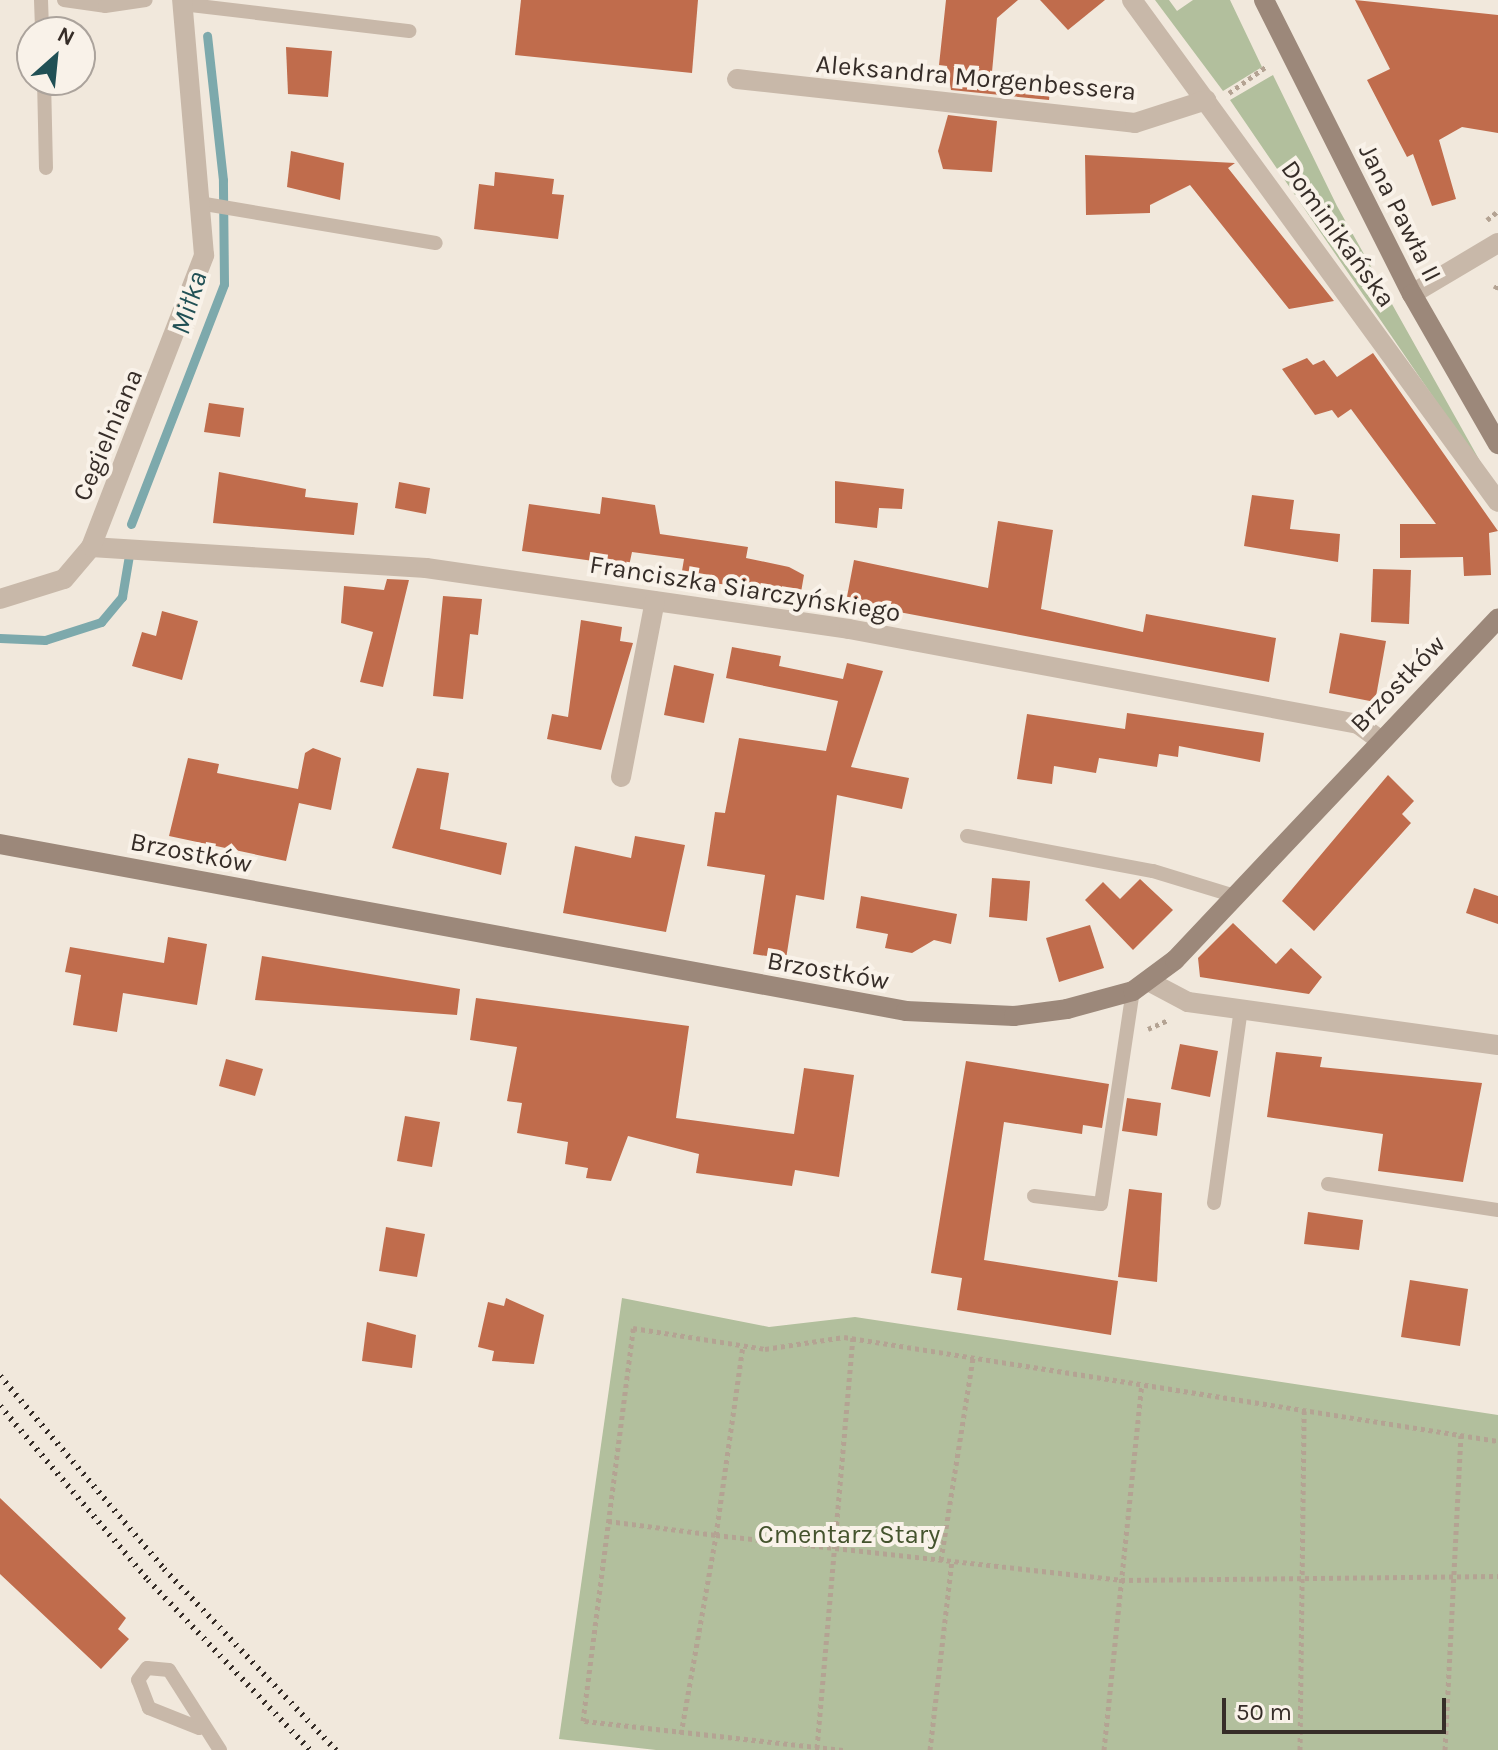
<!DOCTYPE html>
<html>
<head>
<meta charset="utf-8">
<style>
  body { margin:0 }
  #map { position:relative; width:1498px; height:1750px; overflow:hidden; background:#f1e8dc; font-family:Karla,sans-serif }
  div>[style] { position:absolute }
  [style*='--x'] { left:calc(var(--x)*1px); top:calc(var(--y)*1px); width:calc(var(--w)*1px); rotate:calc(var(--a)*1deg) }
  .green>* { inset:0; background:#b2bf9d }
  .stream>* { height:9px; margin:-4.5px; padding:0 4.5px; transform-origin:4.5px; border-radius:4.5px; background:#7da9ac }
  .building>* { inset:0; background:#c06c4c }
  .path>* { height:5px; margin-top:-2.5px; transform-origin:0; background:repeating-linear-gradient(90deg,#b4a393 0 4px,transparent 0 8px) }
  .lane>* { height:14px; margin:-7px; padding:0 7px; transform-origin:7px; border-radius:7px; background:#c8b8a9 }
  .street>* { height:20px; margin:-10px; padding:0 10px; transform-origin:10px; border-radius:10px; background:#c8b8a9 }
  .secondary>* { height:20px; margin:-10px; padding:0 10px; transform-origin:10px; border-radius:10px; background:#9c887a }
  .rail>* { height:6px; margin-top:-3px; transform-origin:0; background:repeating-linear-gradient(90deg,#362d28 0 2px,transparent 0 8px) }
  span { translate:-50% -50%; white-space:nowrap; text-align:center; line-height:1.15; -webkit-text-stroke:8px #f9f2e9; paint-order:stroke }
  .street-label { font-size:26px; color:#362d28 }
  .park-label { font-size:26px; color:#44532d }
  .water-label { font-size:28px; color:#205055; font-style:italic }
  .north { position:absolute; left:16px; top:16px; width:80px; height:80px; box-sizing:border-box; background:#f9f2e9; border:2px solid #aba39c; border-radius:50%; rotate:27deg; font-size:22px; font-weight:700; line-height:32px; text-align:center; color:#362d28 }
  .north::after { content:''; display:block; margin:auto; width:28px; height:36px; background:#205055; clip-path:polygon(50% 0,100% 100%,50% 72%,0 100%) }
  .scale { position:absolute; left:1222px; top:1698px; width:224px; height:36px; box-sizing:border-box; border:4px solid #362d28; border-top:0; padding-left:10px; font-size:24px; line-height:28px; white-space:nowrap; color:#362d28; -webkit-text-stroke:6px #f9f2e9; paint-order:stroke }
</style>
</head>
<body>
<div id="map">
  <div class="green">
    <div style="clip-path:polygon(1155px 0,1169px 0,1177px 11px,1193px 0,1230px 0,1262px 67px,1223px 91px)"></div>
    <div style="clip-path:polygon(1273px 75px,1337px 206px,1494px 486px,1230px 100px)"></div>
    <div style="clip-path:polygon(622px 1298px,769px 1327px,855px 1317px,1498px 1415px,1498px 1750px,656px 1750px,559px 1739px)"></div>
  </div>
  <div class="stream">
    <div style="--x:131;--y:524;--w:257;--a:-68.8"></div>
    <div style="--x:224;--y:284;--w:104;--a:-90.6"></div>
    <div style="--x:223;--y:180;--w:145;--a:-96.3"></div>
    <div style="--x:0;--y:638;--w:45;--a:2.5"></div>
    <div style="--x:45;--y:640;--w:59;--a:-17.8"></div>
    <div style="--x:101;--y:622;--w:33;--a:-50"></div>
    <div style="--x:122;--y:597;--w:43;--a:-80.5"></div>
  </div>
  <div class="building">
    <div style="clip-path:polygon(521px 0,698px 0,692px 73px,515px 55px)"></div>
    <div style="clip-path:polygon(946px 0,1018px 0,997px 18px,992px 72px,1051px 78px,1049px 100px,951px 90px,947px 66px,939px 65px)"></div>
    <div style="clip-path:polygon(1040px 0,1105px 0,1068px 30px)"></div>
    <div style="clip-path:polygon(1355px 0,1498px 15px,1498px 133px,1462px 127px,1439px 140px,1456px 199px,1432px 206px,1413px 154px,1407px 157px,1367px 80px,1390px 69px)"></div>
    <div style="clip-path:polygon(286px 47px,332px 51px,328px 97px,288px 94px)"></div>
    <div style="clip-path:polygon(948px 115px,997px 121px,992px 172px,943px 169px,938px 151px)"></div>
    <div style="clip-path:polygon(291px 151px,344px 163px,340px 200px,287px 187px)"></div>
    <div style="clip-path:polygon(1085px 155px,1235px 163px,1228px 168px,1334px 301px,1289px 309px,1190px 185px,1150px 205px,1150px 213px,1086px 215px)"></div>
    <div style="clip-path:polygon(495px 172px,554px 179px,552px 194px,564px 195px,558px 239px,474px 229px,479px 184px,494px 186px)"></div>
    <div style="clip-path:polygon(1373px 353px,1498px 531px,1489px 533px,1491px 575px,1464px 576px,1463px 557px,1400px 558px,1400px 524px,1436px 524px,1351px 409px,1338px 418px,1332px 410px,1315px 415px,1282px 369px,1307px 358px,1313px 365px,1324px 360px,1337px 377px)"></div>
    <div style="clip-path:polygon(209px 403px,244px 408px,240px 437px,204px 432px)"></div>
    <div style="clip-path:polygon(219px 472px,306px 489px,305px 497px,358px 503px,354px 535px,213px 523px)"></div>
    <div style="clip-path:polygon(835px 481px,904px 489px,902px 509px,879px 508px,877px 528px,835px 523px)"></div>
    <div style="clip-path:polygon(399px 482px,430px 488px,426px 514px,395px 508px)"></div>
    <div style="clip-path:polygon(1252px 495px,1294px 500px,1290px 529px,1340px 534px,1338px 562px,1244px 546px)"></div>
    <div style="clip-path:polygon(602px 497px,655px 505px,660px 534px,748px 547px,746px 558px,789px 567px,804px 575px,800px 598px,681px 577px,684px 559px,632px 552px,629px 566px,522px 551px,529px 504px,600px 514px)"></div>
    <div style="clip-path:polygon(998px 521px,1053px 530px,1041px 609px,1143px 632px,1146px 614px,1276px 638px,1269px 682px,846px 602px,854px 560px,988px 588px)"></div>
    <div style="clip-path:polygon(1373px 569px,1411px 570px,1409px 624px,1371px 622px)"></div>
    <div style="clip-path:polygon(387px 579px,409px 580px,383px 687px,360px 682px,373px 632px,341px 623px,344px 586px,384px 590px)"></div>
    <div style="clip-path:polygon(443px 596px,482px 599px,478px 635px,470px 634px,463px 699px,433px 696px)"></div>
    <div style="clip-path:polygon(162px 611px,198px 621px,182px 680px,132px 666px,142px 632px,156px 636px)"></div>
    <div style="clip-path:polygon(581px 620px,622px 627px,620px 641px,633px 643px,601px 750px,547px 739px,552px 714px,568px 717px)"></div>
    <div style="clip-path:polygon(1340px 633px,1386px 641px,1375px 702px,1329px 693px)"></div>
    <div style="clip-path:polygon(732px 647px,781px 656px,779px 666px,843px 679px,847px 663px,883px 671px,851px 767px,909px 778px,902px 809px,837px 795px,824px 900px,796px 895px,786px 959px,753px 954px,765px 875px,707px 866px,715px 812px,725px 813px,739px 738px,826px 751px,838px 701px,726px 678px)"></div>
    <div style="clip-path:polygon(674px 665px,714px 674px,704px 723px,664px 715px)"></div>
    <div style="clip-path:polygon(1127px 713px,1264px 733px,1260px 762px,1179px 746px,1178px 757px,1159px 754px,1157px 767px,1099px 758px,1096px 773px,1054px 766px,1052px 784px,1017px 779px,1027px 714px,1125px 729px)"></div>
    <div style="clip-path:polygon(313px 748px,341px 758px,331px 810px,299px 803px,286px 861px,169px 836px,188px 758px,219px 764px,217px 773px,298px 789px,305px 753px)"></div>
    <div style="clip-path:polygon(417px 768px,449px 773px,440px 829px,507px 843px,501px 875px,392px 848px)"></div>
    <div style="clip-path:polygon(1388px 775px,1414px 801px,1402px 814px,1411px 823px,1314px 931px,1282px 901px)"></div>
    <div style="clip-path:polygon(635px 836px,685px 845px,666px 932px,563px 913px,575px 846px,631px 858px)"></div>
    <div style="clip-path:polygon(992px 878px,1030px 881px,1027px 921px,989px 917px)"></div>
    <div style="clip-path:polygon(1140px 879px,1173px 910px,1133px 950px,1085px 900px,1103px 882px,1120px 899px)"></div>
    <div style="clip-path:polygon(1474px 888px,1498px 896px,1498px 924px,1466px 913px)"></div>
    <div style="clip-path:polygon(861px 896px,957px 914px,951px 944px,934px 940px,912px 953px,885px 948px,888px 934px,856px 928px)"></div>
    <div style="clip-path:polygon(1233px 923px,1276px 964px,1291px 948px,1322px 977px,1309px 994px,1200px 977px,1198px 958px)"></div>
    <div style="clip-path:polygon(1090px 925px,1104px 968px,1059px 982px,1046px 938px)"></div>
    <div style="clip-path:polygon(168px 937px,207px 944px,197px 1005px,123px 993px,117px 1032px,73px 1025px,81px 975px,65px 972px,70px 947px,164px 963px)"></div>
    <div style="clip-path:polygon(262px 956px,460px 989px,457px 1015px,255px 1000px)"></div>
    <div style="clip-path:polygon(476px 998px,689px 1026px,676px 1118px,794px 1134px,804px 1068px,854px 1075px,839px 1177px,795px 1170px,792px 1186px,696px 1173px,699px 1154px,628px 1136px,611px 1181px,586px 1178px,588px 1168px,565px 1164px,568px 1142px,517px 1133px,522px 1103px,507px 1101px,517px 1047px,470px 1040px)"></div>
    <div style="clip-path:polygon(1180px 1044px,1218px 1051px,1210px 1097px,1171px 1089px)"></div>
    <div style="clip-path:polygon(1276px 1052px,1322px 1057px,1320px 1067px,1482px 1083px,1463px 1182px,1378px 1171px,1383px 1134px,1267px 1117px)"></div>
    <div style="clip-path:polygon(226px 1059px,263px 1069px,255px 1096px,219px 1086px)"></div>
    <div style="clip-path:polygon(966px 1061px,1109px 1084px,1102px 1128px,1083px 1125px,1082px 1134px,1004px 1122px,984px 1260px,1118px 1281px,1111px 1335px,957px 1310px,962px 1278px,931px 1273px)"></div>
    <div style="clip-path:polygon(1127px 1098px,1161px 1103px,1157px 1136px,1122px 1131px)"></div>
    <div style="clip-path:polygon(405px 1116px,440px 1122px,432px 1167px,397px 1161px)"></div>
    <div style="clip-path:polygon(1129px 1189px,1162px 1193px,1157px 1282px,1118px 1277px)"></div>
    <div style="clip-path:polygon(1308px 1212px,1363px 1220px,1359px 1250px,1304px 1244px)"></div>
    <div style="clip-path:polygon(386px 1227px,425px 1234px,417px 1277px,379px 1271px)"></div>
    <div style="clip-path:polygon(1410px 1280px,1468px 1289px,1460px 1346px,1401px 1337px)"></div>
    <div style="clip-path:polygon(506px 1298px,544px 1315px,534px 1364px,492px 1361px,494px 1351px,478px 1347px,488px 1302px,504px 1306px)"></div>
    <div style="clip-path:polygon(367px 1322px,416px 1335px,412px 1368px,362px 1361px)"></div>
    <div style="clip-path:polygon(0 1498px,126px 1618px,118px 1629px,129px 1639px,101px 1669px,0 1574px)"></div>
  </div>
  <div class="path">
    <div style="--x:1229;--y:93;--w:47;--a:-35.4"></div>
    <div style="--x:1487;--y:220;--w:14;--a:-39"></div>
    <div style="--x:1495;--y:289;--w:6;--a:-59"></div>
    <div style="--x:1148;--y:1029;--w:22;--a:-24"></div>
    <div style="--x:608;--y:1521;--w:109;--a:7.4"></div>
    <div style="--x:716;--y:1535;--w:191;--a:-81.9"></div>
    <div style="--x:941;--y:1560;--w:205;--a:-81"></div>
    <div style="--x:681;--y:1734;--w:202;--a:-80"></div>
    <div style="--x:716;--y:1535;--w:407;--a:6.3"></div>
    <div style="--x:1121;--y:1580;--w:377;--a:-0.6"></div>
    <div style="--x:817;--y:1748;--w:412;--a:-85"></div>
    <div style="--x:843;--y:1750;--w:262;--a:-173.6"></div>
    <div style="--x:583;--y:1721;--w:396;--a:-82.7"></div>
    <div style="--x:633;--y:1328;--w:134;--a:9"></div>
    <div style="--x:765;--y:1349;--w:80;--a:-8.6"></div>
    <div style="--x:844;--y:1337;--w:662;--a:9.04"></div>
    <div style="--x:930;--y:1750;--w:190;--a:-83.4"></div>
    <div style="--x:1104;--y:1750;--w:367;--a:-84.1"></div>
    <div style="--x:1300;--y:1750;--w:339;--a:-89.3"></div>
    <div style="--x:1445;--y:1750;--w:315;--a:-87.1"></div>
  </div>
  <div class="lane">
    <div style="--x:41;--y:0;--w:32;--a:88"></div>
    <div style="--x:64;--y:0;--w:41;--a:8.3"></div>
    <div style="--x:105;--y:6;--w:41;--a:-8.3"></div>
    <div style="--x:182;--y:4;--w:229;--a:6.8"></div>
    <div style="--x:44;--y:80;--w:88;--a:88.7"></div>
    <div style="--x:199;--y:203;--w:240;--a:9.6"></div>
    <div style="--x:967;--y:836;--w:189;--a:10.7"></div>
    <div style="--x:1153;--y:871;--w:86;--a:17"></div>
    <div style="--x:1328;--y:1184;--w:172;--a:8.7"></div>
    <div style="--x:1034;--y:1196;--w:67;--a:6.8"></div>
    <div style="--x:1101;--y:1204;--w:215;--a:-81.5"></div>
    <div style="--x:1214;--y:1203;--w:196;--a:-82.1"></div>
    <div style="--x:199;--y:1728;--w:54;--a:-158.2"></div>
    <div style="--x:149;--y:1708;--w:30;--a:-111"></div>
    <div style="--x:138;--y:1680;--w:15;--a:-53"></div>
    <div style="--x:147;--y:1668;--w:22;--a:5"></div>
    <div style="--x:169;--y:1670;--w:95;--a:57.5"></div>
  </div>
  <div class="street">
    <div style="--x:1132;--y:0;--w:621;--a:53.9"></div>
    <div style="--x:737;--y:79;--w:400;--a:6.3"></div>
    <div style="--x:1135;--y:123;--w:75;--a:-17.9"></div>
    <div style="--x:1412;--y:294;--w:100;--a:-30.7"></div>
    <div style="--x:91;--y:547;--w:336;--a:3.6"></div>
    <div style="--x:426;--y:568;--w:427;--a:8.2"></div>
    <div style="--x:849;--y:629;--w:518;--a:10.57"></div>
    <div style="--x:1358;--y:724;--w:27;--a:36"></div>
    <div style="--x:0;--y:599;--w:67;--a:-17.4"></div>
    <div style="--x:64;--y:579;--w:42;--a:-49.8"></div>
    <div style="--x:91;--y:547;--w:313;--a:-68.8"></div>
    <div style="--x:204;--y:255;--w:256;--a:-94.9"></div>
    <div style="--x:621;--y:777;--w:179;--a:-79.1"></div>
    <div style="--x:1150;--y:982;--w:43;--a:27.8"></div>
    <div style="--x:1188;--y:1002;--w:313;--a:7.9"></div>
  </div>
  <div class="secondary">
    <div style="--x:1264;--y:0;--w:329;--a:63.3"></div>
    <div style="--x:1412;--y:294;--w:173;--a:60.2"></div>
    <div style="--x:0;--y:844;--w:921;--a:10.44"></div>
    <div style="--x:906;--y:1011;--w:108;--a:2.7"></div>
    <div style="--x:1014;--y:1016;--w:53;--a:-7.5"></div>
    <div style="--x:1067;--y:1009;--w:68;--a:-15.3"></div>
    <div style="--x:1133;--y:991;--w:52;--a:-36.4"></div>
    <div style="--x:1175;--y:960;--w:470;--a:-46.6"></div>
  </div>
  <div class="rail">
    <div style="--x:0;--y:1376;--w:253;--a:49.6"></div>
    <div style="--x:164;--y:1569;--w:250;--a:46.5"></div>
    <div style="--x:0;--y:1406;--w:228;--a:49.6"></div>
    <div style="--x:148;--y:1580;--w:235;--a:46.4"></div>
  </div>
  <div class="street-label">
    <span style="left:976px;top:78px;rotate:5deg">Aleksandra Morgenbessera</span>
    <span style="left:1400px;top:213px;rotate:63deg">Jana Pawła II</span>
    <span style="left:1338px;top:234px;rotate:54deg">Dominikańska</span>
    <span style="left:108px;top:435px;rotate:-67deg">Cegielniana</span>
    <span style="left:745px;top:589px;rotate:9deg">Franciszka Siarczyńskiego</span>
    <span style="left:1398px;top:684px;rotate:-46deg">Brzostków</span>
    <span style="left:191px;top:853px;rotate:11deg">Brzostków</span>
    <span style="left:828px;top:971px;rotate:10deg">Brzostków</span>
  </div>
  <div class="park-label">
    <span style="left:849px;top:1535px">Cmentarz Stary</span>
  </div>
  <div class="water-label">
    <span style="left:189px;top:303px;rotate:-73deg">Miłka</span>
  </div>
  <div class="north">N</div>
  <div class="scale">50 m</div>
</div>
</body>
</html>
